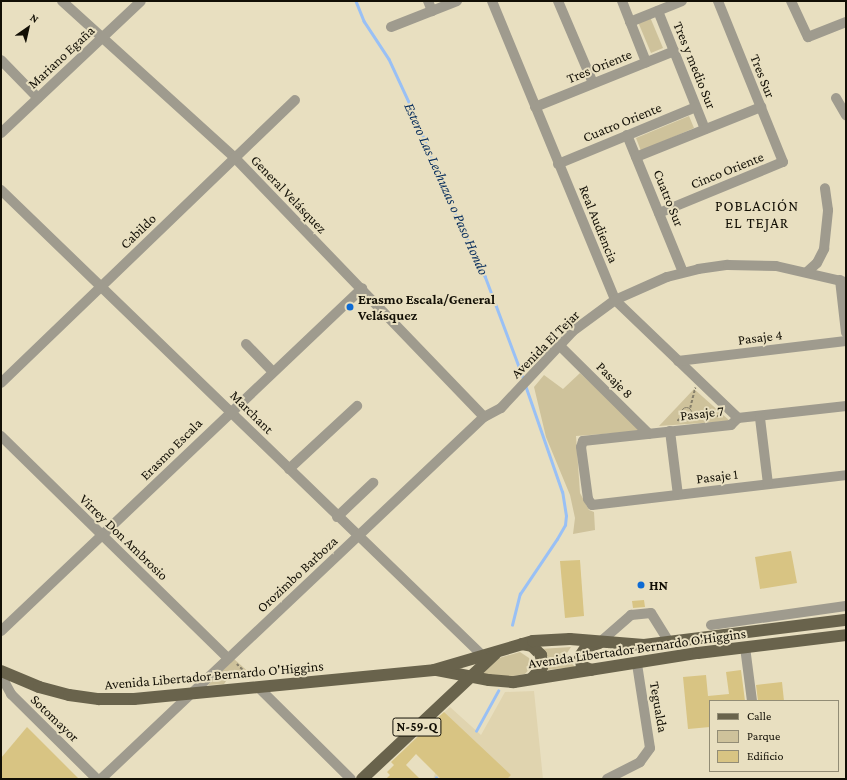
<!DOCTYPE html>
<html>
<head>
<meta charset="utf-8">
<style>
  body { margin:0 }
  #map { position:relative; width:847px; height:780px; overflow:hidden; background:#e8dfc0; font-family:"Crimson Pro",serif }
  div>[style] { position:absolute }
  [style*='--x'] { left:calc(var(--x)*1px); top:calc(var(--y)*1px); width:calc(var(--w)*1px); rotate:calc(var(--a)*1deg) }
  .built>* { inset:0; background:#e0d4af }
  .green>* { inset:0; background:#cec29b }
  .stream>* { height:2.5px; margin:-1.25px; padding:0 1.25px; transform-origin:1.25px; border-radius:1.25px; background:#99c0f5 }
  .building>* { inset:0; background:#d8c483 }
  .path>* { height:1.5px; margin-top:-0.75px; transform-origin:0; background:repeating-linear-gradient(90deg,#867f6a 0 3px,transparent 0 5px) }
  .path>.ring { margin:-0.75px; padding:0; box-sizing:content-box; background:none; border:1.5px solid #867f6a; border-radius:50% }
  .minor>* { height:10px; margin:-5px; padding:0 5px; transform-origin:5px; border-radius:5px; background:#9f9b8e }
  .major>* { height:12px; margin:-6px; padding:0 6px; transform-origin:6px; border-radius:6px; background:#69634c }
  .dots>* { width:11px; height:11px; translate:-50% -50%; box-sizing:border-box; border:2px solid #e8dfc0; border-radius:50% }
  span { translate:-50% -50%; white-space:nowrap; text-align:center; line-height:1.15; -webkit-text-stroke:4px #e8dfc0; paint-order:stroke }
  .shield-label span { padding:1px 3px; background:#e8dfc0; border:1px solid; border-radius:3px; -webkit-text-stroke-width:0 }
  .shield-label { font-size:13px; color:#120f05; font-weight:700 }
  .street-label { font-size:14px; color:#120f05 }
  .poi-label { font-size:14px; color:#120f05; font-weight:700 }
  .left { translate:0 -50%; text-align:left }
  .water-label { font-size:15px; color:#082e5d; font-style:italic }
  .neighbourhood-label { font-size:15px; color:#120f05; letter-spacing:1px }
  .frame { position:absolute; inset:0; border:2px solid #120f05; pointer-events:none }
  .legend { position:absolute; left:709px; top:700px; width:130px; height:72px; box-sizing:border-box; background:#e8dfc0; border:1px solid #928c75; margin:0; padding:5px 7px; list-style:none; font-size:12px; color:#120f05 }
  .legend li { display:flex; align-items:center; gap:8px; height:20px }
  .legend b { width:20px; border:1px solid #928c75 }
  .north { position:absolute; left:8px; top:8px; width:40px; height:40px; -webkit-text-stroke:3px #e8dfc0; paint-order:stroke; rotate:34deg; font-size:11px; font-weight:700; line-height:16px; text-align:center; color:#120f05 }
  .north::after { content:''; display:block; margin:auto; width:14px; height:18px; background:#120f05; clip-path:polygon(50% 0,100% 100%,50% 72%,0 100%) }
</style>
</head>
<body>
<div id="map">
  <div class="built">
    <div style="clip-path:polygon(534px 691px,543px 779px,433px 779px,436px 771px,409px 744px,450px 707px,481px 735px,505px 692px)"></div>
  </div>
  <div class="green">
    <div style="clip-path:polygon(650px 17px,663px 48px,651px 53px,638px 22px)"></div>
    <div style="clip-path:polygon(689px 116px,694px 128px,641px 151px,636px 138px)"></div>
    <div style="clip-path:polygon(580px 373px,642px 431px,576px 436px,580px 493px,589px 510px,594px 512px,595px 530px,573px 534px,575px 518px,570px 495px,546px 437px,534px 387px,544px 375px,563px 389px)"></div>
    <div style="clip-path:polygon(694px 389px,730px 421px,659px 426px)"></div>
    <div style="clip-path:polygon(571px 647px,567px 653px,568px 659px,575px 667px,546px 670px,549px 663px,548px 657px,540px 649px)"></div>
    <div style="clip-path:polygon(520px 652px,529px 658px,533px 665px,525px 674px,506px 677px,481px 675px,499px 658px)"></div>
    <div style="clip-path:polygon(234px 659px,252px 675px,229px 677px,224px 684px,208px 685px)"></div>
  </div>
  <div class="stream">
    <div style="--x:356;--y:1;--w:22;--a:68"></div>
    <div style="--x:364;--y:21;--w:45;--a:56.7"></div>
    <div style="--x:389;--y:59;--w:62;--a:65.1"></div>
    <div style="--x:415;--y:115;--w:78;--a:69"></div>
    <div style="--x:443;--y:188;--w:98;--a:64.5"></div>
    <div style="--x:485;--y:276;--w:111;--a:69.4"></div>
    <div style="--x:512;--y:625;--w:32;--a:-76"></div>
    <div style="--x:520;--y:594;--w:66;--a:-56.1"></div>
    <div style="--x:557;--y:539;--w:16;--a:-60"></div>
    <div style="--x:565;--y:525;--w:9;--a:-84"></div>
    <div style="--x:566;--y:516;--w:24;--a:-99"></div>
    <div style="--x:562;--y:492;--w:113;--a:-109.1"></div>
    <div style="--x:476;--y:731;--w:46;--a:-61.2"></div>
    <div style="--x:436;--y:779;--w:1;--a:-90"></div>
  </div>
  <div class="building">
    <div style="clip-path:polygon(791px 551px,797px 583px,760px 589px,755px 557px)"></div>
    <div style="clip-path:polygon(580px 560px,584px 616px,565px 618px,560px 561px)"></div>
    <div style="clip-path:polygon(644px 600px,645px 607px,633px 608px,632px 601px)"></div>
    <div style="clip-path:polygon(741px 670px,745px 701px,710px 701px,710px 727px,688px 729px,683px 677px,706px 675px,708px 696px,729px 694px,726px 672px)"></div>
    <div style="clip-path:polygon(782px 682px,784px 701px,758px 701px,756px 685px)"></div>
    <div style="clip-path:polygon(444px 712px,511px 775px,507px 779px,441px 779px,416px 754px,406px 765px,420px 779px,386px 779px,390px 775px,387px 772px,394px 765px,391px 762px)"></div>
    <div style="clip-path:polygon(27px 727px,79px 779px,1px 779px,1px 758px)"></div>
  </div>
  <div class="path">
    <div class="ring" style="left:681.5px;top:407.5px;width:9.5px;height:9.5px"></div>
    <div style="--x:690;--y:408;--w:21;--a:-76"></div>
    <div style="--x:692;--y:415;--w:26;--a:2"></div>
    <div style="--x:677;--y:421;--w:8;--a:-40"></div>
    <div style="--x:237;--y:664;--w:20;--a:45"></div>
    <div style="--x:223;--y:681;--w:6;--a:-59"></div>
    <div style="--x:226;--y:676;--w:20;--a:-3"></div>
  </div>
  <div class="minor">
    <div style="--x:62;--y:1;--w:234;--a:42.2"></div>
    <div style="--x:235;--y:158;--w:359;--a:46.1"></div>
    <div style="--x:428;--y:1;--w:11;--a:68"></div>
    <div style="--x:492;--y:1;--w:323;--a:67.6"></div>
    <div style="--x:615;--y:300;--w:170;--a:43.8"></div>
    <div style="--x:558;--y:1;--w:89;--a:66.9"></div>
    <div style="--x:622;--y:1;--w:66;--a:68.5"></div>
    <div style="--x:791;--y:1;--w:40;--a:65"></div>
    <div style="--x:808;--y:37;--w:41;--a:-21.5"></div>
    <div style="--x:658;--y:11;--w:127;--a:68.3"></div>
    <div style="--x:630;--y:22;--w:56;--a:-22"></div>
    <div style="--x:391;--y:27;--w:71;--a:-21.5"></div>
    <div style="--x:1;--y:60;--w:53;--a:45.8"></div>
    <div style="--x:836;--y:98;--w:20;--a:60"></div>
    <div style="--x:535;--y:107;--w:150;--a:-21.9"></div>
    <div style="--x:1;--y:133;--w:192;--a:-43.3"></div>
    <div style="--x:627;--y:135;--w:148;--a:67.8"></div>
    <div style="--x:636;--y:157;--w:135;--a:-21.8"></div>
    <div style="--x:558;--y:164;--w:149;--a:-22.4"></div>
    <div style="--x:1;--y:190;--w:669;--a:44.03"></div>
    <div style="--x:659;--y:213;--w:134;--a:-22.4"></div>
    <div style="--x:783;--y:162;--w:174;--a:-112"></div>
    <div style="--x:807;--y:272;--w:13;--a:-42"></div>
    <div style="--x:817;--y:263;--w:16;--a:-63"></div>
    <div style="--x:824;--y:249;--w:39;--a:-84"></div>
    <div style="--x:828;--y:210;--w:22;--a:-98"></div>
    <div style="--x:840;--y:280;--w:53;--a:83.5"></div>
    <div style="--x:246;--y:344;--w:39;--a:46"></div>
    <div style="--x:560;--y:346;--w:125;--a:44.7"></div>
    <div style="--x:678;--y:361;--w:169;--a:-6.8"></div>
    <div style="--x:1;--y:383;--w:408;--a:-43.9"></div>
    <div style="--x:738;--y:418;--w:10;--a:135"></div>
    <div style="--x:731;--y:425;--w:149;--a:173.8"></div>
    <div style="--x:583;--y:441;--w:6;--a:108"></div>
    <div style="--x:581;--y:447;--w:52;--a:82.3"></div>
    <div style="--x:588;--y:499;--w:7;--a:56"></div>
    <div style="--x:592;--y:505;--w:256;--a:-6.7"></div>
    <div style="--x:738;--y:418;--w:109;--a:-6.3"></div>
    <div style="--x:760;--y:418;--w:66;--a:83.1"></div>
    <div style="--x:670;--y:431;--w:64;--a:82.9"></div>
    <div style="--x:1;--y:436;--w:318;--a:44.4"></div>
    <div style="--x:289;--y:469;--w:93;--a:-42.8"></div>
    <div style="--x:337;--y:517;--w:50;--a:-43.4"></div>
    <div style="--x:711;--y:625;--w:136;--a:-8"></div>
    <div style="--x:1;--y:631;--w:498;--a:-43.5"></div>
    <div style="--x:599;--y:643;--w:43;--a:-41.2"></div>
    <div style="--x:631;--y:615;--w:20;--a:-6"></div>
    <div style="--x:651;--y:613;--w:34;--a:58"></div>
    <div style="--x:745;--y:647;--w:54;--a:82.6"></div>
    <div style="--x:5;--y:673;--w:10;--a:90"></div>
    <div style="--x:5;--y:683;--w:13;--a:61"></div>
    <div style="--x:11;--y:694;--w:121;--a:44.7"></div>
    <div style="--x:259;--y:688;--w:129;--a:44.7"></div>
    <div style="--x:101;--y:779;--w:527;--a:-43.39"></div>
    <div style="--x:484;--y:417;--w:19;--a:-28"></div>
    <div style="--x:501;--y:408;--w:105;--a:-46.9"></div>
    <div style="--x:573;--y:331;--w:52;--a:-36.4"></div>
    <div style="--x:615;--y:300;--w:57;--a:-23.9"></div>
    <div style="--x:667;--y:277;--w:32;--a:-14"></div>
    <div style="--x:698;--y:269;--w:30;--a:-8"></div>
    <div style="--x:728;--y:265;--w:48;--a:1.2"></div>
    <div style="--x:776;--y:266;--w:72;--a:12.9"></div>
    <div style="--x:607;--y:779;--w:37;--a:-27"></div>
    <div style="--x:640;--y:762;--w:17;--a:-54"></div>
    <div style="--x:650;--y:748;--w:85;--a:-98.8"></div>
  </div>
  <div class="major">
    <div style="--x:522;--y:644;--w:10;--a:11"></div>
    <div style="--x:532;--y:646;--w:13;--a:45"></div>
    <div style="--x:541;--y:655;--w:12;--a:85"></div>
    <div style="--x:542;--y:667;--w:15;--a:132"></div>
    <div style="--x:437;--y:670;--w:53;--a:10.9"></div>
    <div style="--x:489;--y:680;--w:25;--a:5"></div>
    <div style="--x:514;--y:682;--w:186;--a:-9"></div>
    <div style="--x:698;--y:653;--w:149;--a:-6.9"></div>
    <div style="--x:591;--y:670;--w:10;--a:-156"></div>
    <div style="--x:582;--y:666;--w:10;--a:-101"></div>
    <div style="--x:580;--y:656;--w:11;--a:-56"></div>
    <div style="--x:586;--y:647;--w:14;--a:-17"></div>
    <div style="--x:1;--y:671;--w:41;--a:22.8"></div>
    <div style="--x:39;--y:687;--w:31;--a:15"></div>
    <div style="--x:69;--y:695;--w:30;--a:8"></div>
    <div style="--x:99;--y:699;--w:35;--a:0"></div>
    <div style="--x:134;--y:699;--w:301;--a:-5.5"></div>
    <div style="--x:434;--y:670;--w:103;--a:-16.3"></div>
    <div style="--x:533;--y:641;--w:37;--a:-3"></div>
    <div style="--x:570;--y:639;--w:74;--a:4.6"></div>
    <div style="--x:644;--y:645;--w:204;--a:-7.1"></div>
    <div style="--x:362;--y:779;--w:183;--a:-43.2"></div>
  </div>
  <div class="dots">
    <div style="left:350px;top:307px;background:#0e6bd4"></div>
    <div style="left:641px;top:585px;background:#0e6bd4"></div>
  </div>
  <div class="shield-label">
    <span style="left:417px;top:727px">N-59-Q</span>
  </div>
  <div class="street-label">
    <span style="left:61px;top:57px;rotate:-43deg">Mariano Egaña</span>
    <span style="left:695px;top:65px;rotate:68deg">Tres y medio Sur</span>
    <span style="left:599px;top:66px;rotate:-22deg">Tres Oriente</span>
    <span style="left:763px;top:76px;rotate:68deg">Tres Sur</span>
    <span style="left:622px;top:122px;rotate:-22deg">Cuatro Oriente</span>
    <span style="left:727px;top:170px;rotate:-22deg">Cinco Oriente</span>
    <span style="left:289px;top:194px;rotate:46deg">General Velásquez</span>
    <span style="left:669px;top:198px;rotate:68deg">Cuatro Sur</span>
    <span style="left:599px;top:224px;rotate:68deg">Real Audiencia</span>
    <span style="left:138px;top:231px;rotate:-44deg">Cabildo</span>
    <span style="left:760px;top:337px;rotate:-7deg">Pasaje 4</span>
    <span style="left:545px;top:344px;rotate:-45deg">Avenida El Tejar</span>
    <span style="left:615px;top:380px;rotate:45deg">Pasaje 8</span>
    <span style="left:252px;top:412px;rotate:45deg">Marchant</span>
    <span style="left:702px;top:413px;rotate:-7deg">Pasaje 7</span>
    <span style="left:171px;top:449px;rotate:-45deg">Erasmo Escala</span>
    <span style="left:717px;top:476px;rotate:-7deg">Pasaje 1</span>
    <span style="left:124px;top:537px;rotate:44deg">Virrey Don Ambrosio</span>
    <span style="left:297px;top:574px;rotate:-43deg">Orozimbo Barboza</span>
    <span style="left:637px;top:648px;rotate:-8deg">Avenida Libertador Bernardo O'Higgins</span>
    <span style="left:214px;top:675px;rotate:-5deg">Avenida Libertador Bernardo O'Higgins</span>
    <span style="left:659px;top:707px;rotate:80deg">Tegualda</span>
    <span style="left:55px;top:718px;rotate:44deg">Sotomayor</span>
  </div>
  <div class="poi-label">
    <span class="left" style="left:358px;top:307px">Erasmo Escala/General<br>Velásquez</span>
    <span class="left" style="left:649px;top:585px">HN</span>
  </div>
  <div class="water-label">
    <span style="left:446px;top:189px;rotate:66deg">Estero Las Lechuzas o Paso Hondo</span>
  </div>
  <div class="neighbourhood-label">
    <span style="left:757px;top:215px">POBLACIÓN<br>EL TEJAR</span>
  </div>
  <div class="frame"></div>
  <ul class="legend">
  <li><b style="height:5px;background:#69634c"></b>Calle</li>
  <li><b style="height:11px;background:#cec29b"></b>Parque</li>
  <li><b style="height:11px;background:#d8c483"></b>Edificio</li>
  </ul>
  <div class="north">N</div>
</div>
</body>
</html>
